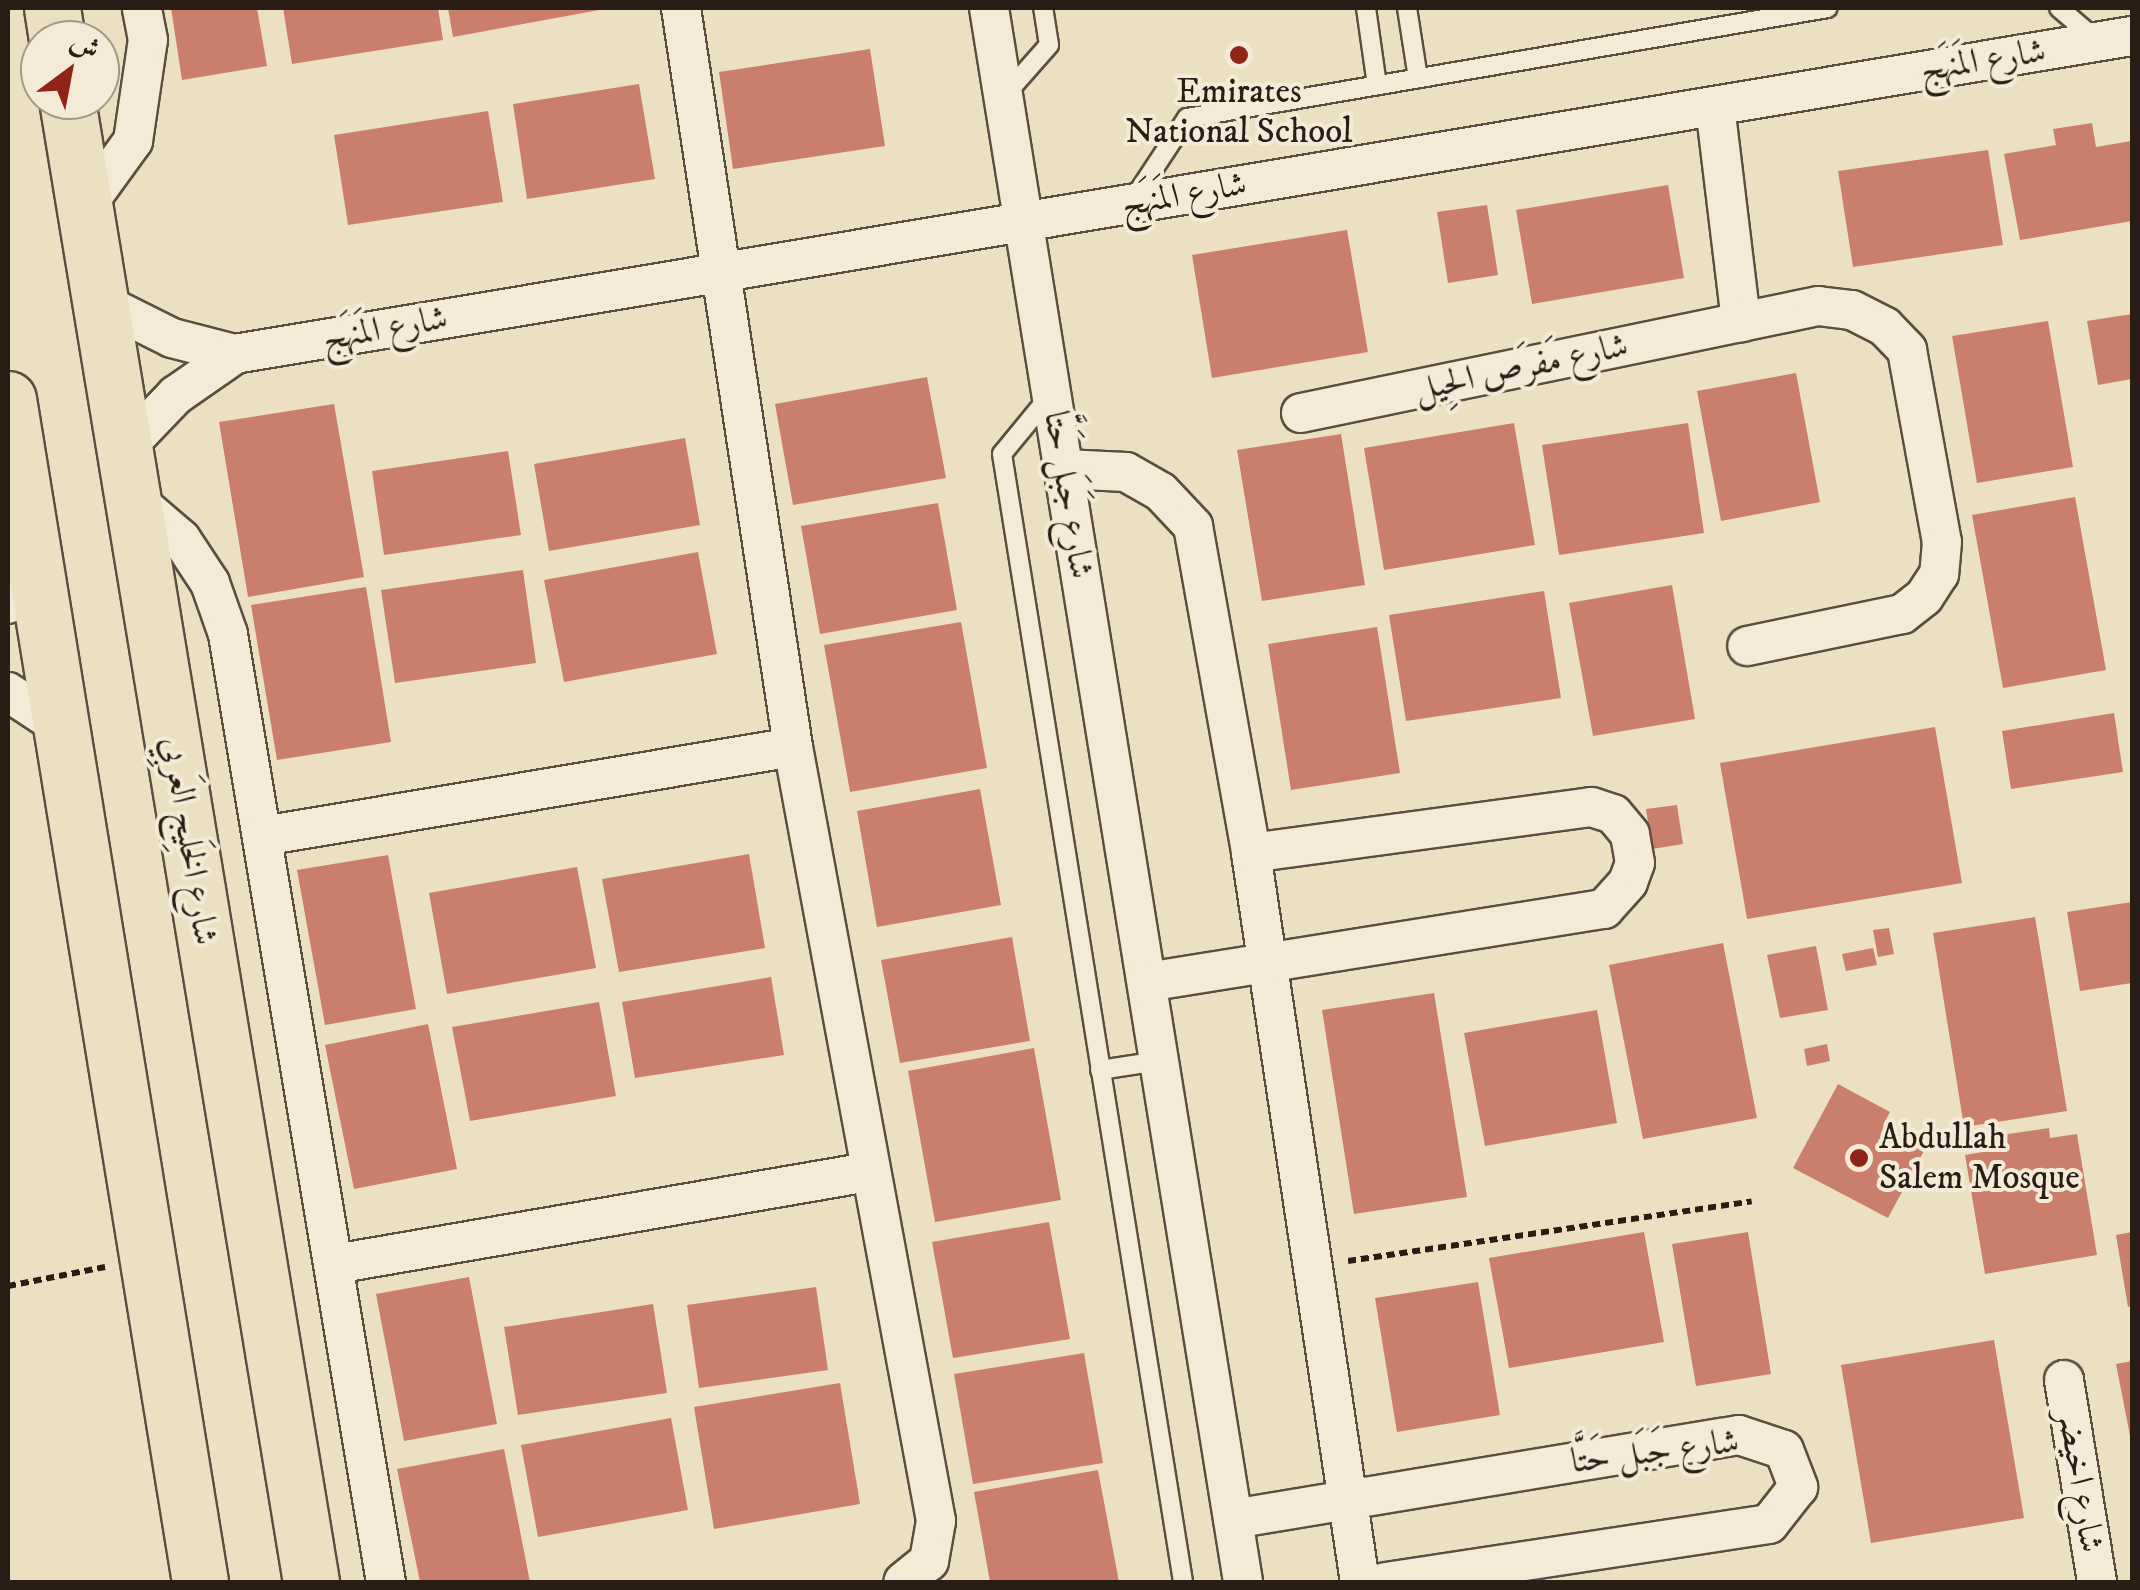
<!DOCTYPE html>
<html>
<head>
<meta charset="utf-8">
<style>
  body { margin:0 }
  #map { position:relative; width:2140px; height:1590px; overflow:hidden; background:#ece0c2; font-family:"IM FELL DW Pica",Amiri,serif }
  div>[style] { position:absolute }
  [style*='--x'] { left:calc(var(--x)*1px); top:calc(var(--y)*1px); width:calc(var(--w)*1px); rotate:calc(var(--a)*1deg) }
  .building>* { inset:0; background:#ca7f6d }
  .path>* { height:6px; margin-top:-3px; transform-origin:0; background:repeating-linear-gradient(90deg,#2a1d15 0 8px,transparent 0 13px) }
  .roads { filter:drop-shadow(2px 0 #5a4e40) drop-shadow(-2px 0 #5a4e40) drop-shadow(0 2px #5a4e40) drop-shadow(0 -2px #5a4e40) }
  .service>* { height:18px; margin:-9px; padding:0 9px; transform-origin:9px; border-radius:9px; background:#f3ebd7 }
  .minor>* { height:38px; margin:-19px; padding:0 19px; transform-origin:19px; border-radius:19px; background:#f3ebd7 }
  .trunk>* { height:55px; margin:-27.5px; padding:0 27.5px; transform-origin:27.5px; border-radius:27.5px; background:#ece0c2 }
  .dots>* { width:28px; height:28px; translate:-50% -50%; box-sizing:border-box; border:5px solid #f3ebd7; border-radius:50% }
  span { translate:-50% -50%; white-space:nowrap; text-align:center; line-height:1.15; -webkit-text-stroke:8px #f3ebd7; paint-order:stroke }
  .street-label { font-size:35px; color:#2a1d15 }
  .poi-label { font-size:35px; color:#2a1d15 }
  .left { translate:0 -50%; text-align:left }
  .frame { position:absolute; inset:0; border:10px solid #2a1d15; pointer-events:none }
  .north { position:absolute; left:20px; top:20px; width:100px; height:100px; box-sizing:border-box; background:#f3ebd7; border:2px solid #a39989; border-radius:50%; rotate:32deg; font-size:28px; font-weight:700; line-height:40px; text-align:center; color:#2a1d15 }
  .north::after { content:''; display:block; margin:auto; width:35px; height:45px; background:#8f2418; clip-path:polygon(50% 0,100% 100%,50% 72%,0 100%) }
</style>
</head>
<body>
<div id="map">
  <div class="building">
    <div style="clip-path:polygon(171px 8px,257px 8px,267px 66px,182px 80px)"></div>
    <div style="clip-path:polygon(283px 8px,438px 8px,443px 40px,292px 64px)"></div>
    <div style="clip-path:polygon(448px 8px,605px 8px,605px 9px,453px 37px)"></div>
    <div style="clip-path:polygon(870px 49px,885px 146px,733px 169px,719px 72px)"></div>
    <div style="clip-path:polygon(639px 84px,655px 179px,527px 199px,513px 104px)"></div>
    <div style="clip-path:polygon(488px 111px,503px 202px,348px 225px,334px 135px)"></div>
    <div style="clip-path:polygon(2092px 123px,2096px 147px,2131px 141px,2132px 221px,2020px 240px,2004px 154px,2056px 145px,2053px 129px)"></div>
    <div style="clip-path:polygon(1988px 150px,2003px 245px,1853px 267px,1838px 171px)"></div>
    <div style="clip-path:polygon(1668px 185px,1684px 278px,1532px 304px,1516px 210px)"></div>
    <div style="clip-path:polygon(1487px 205px,1498px 275px,1448px 283px,1437px 212px)"></div>
    <div style="clip-path:polygon(1347px 230px,1368px 352px,1212px 378px,1192px 255px)"></div>
    <div style="clip-path:polygon(2132px 314px,2132px 379px,2098px 385px,2087px 321px)"></div>
    <div style="clip-path:polygon(2048px 321px,2073px 467px,1977px 483px,1952px 336px)"></div>
    <div style="clip-path:polygon(1796px 373px,1820px 502px,1721px 521px,1697px 391px)"></div>
    <div style="clip-path:polygon(927px 377px,946px 478px,793px 505px,775px 404px)"></div>
    <div style="clip-path:polygon(334px 404px,364px 577px,248px 597px,219px 422px)"></div>
    <div style="clip-path:polygon(1514px 423px,1535px 545px,1384px 570px,1364px 448px)"></div>
    <div style="clip-path:polygon(1688px 423px,1704px 533px,1559px 555px,1542px 445px)"></div>
    <div style="clip-path:polygon(1341px 434px,1365px 585px,1262px 601px,1237px 450px)"></div>
    <div style="clip-path:polygon(685px 438px,700px 525px,549px 551px,534px 464px)"></div>
    <div style="clip-path:polygon(508px 451px,521px 535px,384px 555px,372px 471px)"></div>
    <div style="clip-path:polygon(2075px 497px,2106px 670px,2003px 688px,1972px 515px)"></div>
    <div style="clip-path:polygon(938px 503px,957px 610px,820px 634px,801px 526px)"></div>
    <div style="clip-path:polygon(698px 552px,717px 654px,564px 682px,544px 580px)"></div>
    <div style="clip-path:polygon(523px 570px,536px 663px,395px 683px,381px 590px)"></div>
    <div style="clip-path:polygon(1672px 585px,1695px 719px,1593px 736px,1569px 603px)"></div>
    <div style="clip-path:polygon(366px 587px,391px 742px,277px 760px,251px 605px)"></div>
    <div style="clip-path:polygon(1544px 591px,1561px 698px,1406px 721px,1389px 615px)"></div>
    <div style="clip-path:polygon(961px 622px,987px 768px,850px 792px,824px 645px)"></div>
    <div style="clip-path:polygon(1377px 627px,1400px 773px,1291px 790px,1268px 644px)"></div>
    <div style="clip-path:polygon(2114px 713px,2123px 772px,2011px 789px,2002px 731px)"></div>
    <div style="clip-path:polygon(1935px 727px,1962px 883px,1747px 919px,1720px 763px)"></div>
    <div style="clip-path:polygon(980px 789px,1001px 905px,877px 927px,857px 811px)"></div>
    <div style="clip-path:polygon(1677px 805px,1683px 844px,1652px 849px,1646px 809px)"></div>
    <div style="clip-path:polygon(749px 854px,765px 948px,619px 972px,602px 879px)"></div>
    <div style="clip-path:polygon(388px 855px,416px 1009px,325px 1025px,297px 870px)"></div>
    <div style="clip-path:polygon(577px 867px,596px 968px,447px 994px,429px 893px)"></div>
    <div style="clip-path:polygon(2132px 902px,2132px 983px,2080px 991px,2067px 912px)"></div>
    <div style="clip-path:polygon(2035px 917px,2067px 1111px,1964px 1127px,1933px 933px)"></div>
    <div style="clip-path:polygon(1889px 928px,1894px 954px,1878px 957px,1873px 930px)"></div>
    <div style="clip-path:polygon(1012px 937px,1030px 1041px,900px 1063px,881px 960px)"></div>
    <div style="clip-path:polygon(1723px 943px,1757px 1118px,1643px 1139px,1609px 965px)"></div>
    <div style="clip-path:polygon(1816px 946px,1828px 1010px,1780px 1018px,1767px 955px)"></div>
    <div style="clip-path:polygon(1873px 948px,1877px 965px,1846px 971px,1842px 954px)"></div>
    <div style="clip-path:polygon(771px 977px,784px 1055px,635px 1078px,622px 1002px)"></div>
    <div style="clip-path:polygon(1434px 993px,1467px 1197px,1354px 1214px,1322px 1010px)"></div>
    <div style="clip-path:polygon(599px 1002px,616px 1096px,470px 1121px,452px 1027px)"></div>
    <div style="clip-path:polygon(1597px 1010px,1617px 1123px,1485px 1146px,1464px 1033px)"></div>
    <div style="clip-path:polygon(428px 1024px,457px 1169px,354px 1189px,325px 1045px)"></div>
    <div style="clip-path:polygon(1827px 1044px,1830px 1061px,1807px 1066px,1804px 1049px)"></div>
    <div style="clip-path:polygon(1034px 1048px,1061px 1200px,935px 1222px,908px 1071px)"></div>
    <div style="clip-path:polygon(1838px 1084px,1890px 1112px,1883px 1125px,1925px 1149px,1888px 1218px,1793px 1168px)"></div>
    <div style="clip-path:polygon(2049px 1128px,2050px 1138px,2077px 1134px,2097px 1255px,1985px 1274px,1965px 1155px,1989px 1151px,1987px 1137px)"></div>
    <div style="clip-path:polygon(1049px 1222px,1070px 1339px,953px 1358px,932px 1242px)"></div>
    <div style="clip-path:polygon(1644px 1232px,1664px 1342px,1509px 1368px,1489px 1258px)"></div>
    <div style="clip-path:polygon(1748px 1232px,1771px 1374px,1696px 1386px,1672px 1244px)"></div>
    <div style="clip-path:polygon(2132px 1232px,2132px 1306px,2128px 1307px,2116px 1235px)"></div>
    <div style="clip-path:polygon(469px 1277px,497px 1424px,404px 1441px,376px 1294px)"></div>
    <div style="clip-path:polygon(1478px 1282px,1500px 1415px,1397px 1432px,1375px 1298px)"></div>
    <div style="clip-path:polygon(816px 1287px,828px 1370px,699px 1388px,687px 1305px)"></div>
    <div style="clip-path:polygon(653px 1304px,667px 1393px,518px 1415px,504px 1327px)"></div>
    <div style="clip-path:polygon(1994px 1340px,2024px 1518px,1871px 1543px,1841px 1365px)"></div>
    <div style="clip-path:polygon(1084px 1353px,1103px 1463px,973px 1484px,954px 1374px)"></div>
    <div style="clip-path:polygon(2132px 1361px,2132px 1441px,2131px 1441px,2116px 1364px)"></div>
    <div style="clip-path:polygon(840px 1383px,860px 1504px,714px 1529px,694px 1407px)"></div>
    <div style="clip-path:polygon(671px 1418px,688px 1510px,538px 1537px,521px 1445px)"></div>
    <div style="clip-path:polygon(504px 1449px,530px 1582px,420px 1582px,397px 1469px)"></div>
    <div style="clip-path:polygon(1098px 1470px,1119px 1582px,990px 1582px,974px 1492px)"></div>
  </div>
  <div class="path">
    <div style="--x:1348;--y:1261;--w:408;--a:-8.4"></div>
    <div style="--x:8;--y:1286;--w:99;--a:-11.1"></div>
  </div>
  <div class="roads">
    <div class="service">
      <div style="--x:1366;--y:8;--w:78;--a:81.9"></div>
      <div style="--x:1407;--y:8;--w:71;--a:81.1"></div>
      <div style="--x:2059;--y:8;--w:52;--a:40.4"></div>
      <div style="--x:1004;--y:96;--w:68;--a:-48.6"></div>
      <div style="--x:1049;--y:45;--w:37;--a:-99"></div>
      <div style="--x:1133;--y:200;--w:98;--a:-56.6"></div>
      <div style="--x:1187;--y:118;--w:650;--a:-9.74"></div>
      <div style="--x:1048;--y:398;--w:72;--a:129.4"></div>
      <div style="--x:1002;--y:454;--w:1142;--a:80.88"></div>
      <div style="--x:1100;--y:1070;--w:60;--a:-8.7"></div>
    </div>
    <div class="minor">
      <div style="--x:681;--y:8;--w:747;--a:81.38"></div>
      <div style="--x:793;--y:747;--w:787;--a:79.53"></div>
      <div style="--x:936;--y:1521;--w:41;--a:99.9"></div>
      <div style="--x:929;--y:1561;--w:33;--a:141"></div>
      <div style="--x:989;--y:8;--w:1594;--a:80.83"></div>
      <div style="--x:1715;--y:106;--w:218;--a:83.1"></div>
      <div style="--x:85;--y:207;--w:82;--a:-54"></div>
      <div style="--x:133;--y:141;--w:102;--a:-81.6"></div>
      <div style="--x:148;--y:40;--w:33;--a:-101"></div>
      <div style="--x:100;--y:302;--w:80;--a:26.6"></div>
      <div style="--x:172;--y:338;--w:65;--a:14.3"></div>
      <div style="--x:235;--y:354;--w:1923;--a:-9.52"></div>
      <div style="--x:1301;--y:413;--w:528;--a:-11.69"></div>
      <div style="--x:1818;--y:306;--w:34;--a:7"></div>
      <div style="--x:1852;--y:310;--w:37;--a:27"></div>
      <div style="--x:1885;--y:327;--w:32;--a:46"></div>
      <div style="--x:1907;--y:350;--w:195;--a:79.7"></div>
      <div style="--x:1942;--y:542;--w:32;--a:95"></div>
      <div style="--x:1939;--y:574;--w:27;--a:123"></div>
      <div style="--x:1924;--y:597;--w:28;--a:142"></div>
      <div style="--x:1902;--y:614;--w:158;--a:168.3"></div>
      <div style="--x:125;--y:448;--w:74;--a:-46.1"></div>
      <div style="--x:176;--y:395;--w:72;--a:-34.8"></div>
      <div style="--x:1064;--y:469;--w:62;--a:2.8"></div>
      <div style="--x:1126;--y:472;--w:40;--a:29.7"></div>
      <div style="--x:1161;--y:492;--w:47;--a:46.7"></div>
      <div style="--x:1193;--y:526;--w:332;--a:79.9"></div>
      <div style="--x:1251;--y:853;--w:737;--a:81.5"></div>
      <div style="--x:133;--y:498;--w:63;--a:40.5"></div>
      <div style="--x:181;--y:539;--w:53;--a:56.6"></div>
      <div style="--x:210;--y:583;--w:54;--a:70.6"></div>
      <div style="--x:228;--y:634;--w:961;--a:80.54"></div>
      <div style="--x:8;--y:604;--w:45;--a:-53.1"></div>
      <div style="--x:8;--y:692;--w:64;--a:33.4"></div>
      <div style="--x:263;--y:836;--w:537;--a:-9.53"></div>
      <div style="--x:1147;--y:982;--w:463;--a:-9.1"></div>
      <div style="--x:1604;--y:909;--w:36;--a:-48"></div>
      <div style="--x:1628;--y:882;--w:20;--a:-70"></div>
      <div style="--x:1635;--y:863;--w:29;--a:-100"></div>
      <div style="--x:1630;--y:834;--w:26;--a:-130"></div>
      <div style="--x:1613;--y:814;--w:23;--a:-162"></div>
      <div style="--x:1591;--y:807;--w:343;--a:172.3"></div>
      <div style="--x:335;--y:1264;--w:541;--a:-9.79"></div>
      <div style="--x:2064;--y:1380;--w:205;--a:80.7"></div>
      <div style="--x:1233;--y:1519;--w:513;--a:-9.43"></div>
      <div style="--x:1739;--y:1435;--w:47;--a:18.4"></div>
      <div style="--x:1784;--y:1450;--w:40;--a:69"></div>
      <div style="--x:1798;--y:1487;--w:47;--a:128.1"></div>
      <div style="--x:1769;--y:1524;--w:389;--a:171.4"></div>
    </div>
    <div class="trunk">
      <div style="--x:52;--y:8;--w:32;--a:81"></div>
      <div style="--x:67;--y:100;--w:1502;--a:80.65"></div>
      <div style="--x:8;--y:399;--w:1198;--a:80.78"></div>
    </div>
  </div>
  <div class="dots">
    <div style="left:1239px;top:55px;background:#8f2418"></div>
    <div style="left:1859px;top:1158px;background:#8f2418"></div>
  </div>
  <div class="street-label">
    <span style="left:1983px;top:61px;rotate:-9deg">شارع المَنهَج</span>
    <span style="left:1184px;top:195px;rotate:-10deg">شارع المَنهَج</span>
    <span style="left:385px;top:329px;rotate:-10deg">شارع المَنهَج</span>
    <span style="left:1521px;top:368px;rotate:-12deg">شارع مَفرَص الحِيل</span>
    <span style="left:1068px;top:495px;rotate:81deg">شارع جَبَل حَتَّا</span>
    <span style="left:189px;top:841px;rotate:81deg">شارع الخَلِيج العَربِي</span>
    <span style="left:1655px;top:1452px;rotate:-7deg">شارع جَبَل حَتَّا</span>
    <span style="left:2080px;top:1481px;rotate:81deg">شارع اخيضر</span>
  </div>
  <div class="poi-label">
    <span style="left:1239px;top:112px">Emirates<br>National School</span>
    <span class="left" style="left:1879px;top:1158px">Abdullah<br>Salem Mosque</span>
  </div>
  <div class="frame"></div>
  <div class="north">ش</div>
</div>
</body>
</html>
